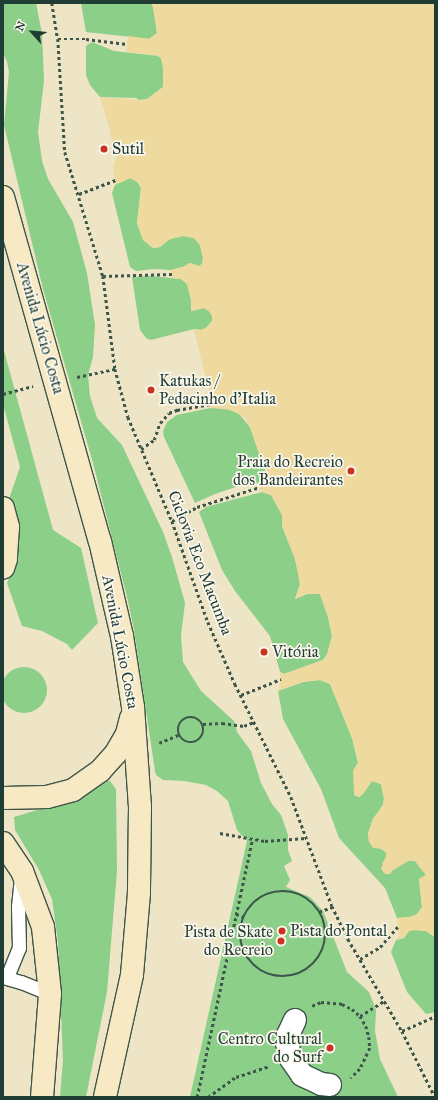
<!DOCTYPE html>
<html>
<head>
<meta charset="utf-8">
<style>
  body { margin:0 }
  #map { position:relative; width:438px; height:1100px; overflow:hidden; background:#eee4c6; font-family:"IM FELL Great Primer",serif }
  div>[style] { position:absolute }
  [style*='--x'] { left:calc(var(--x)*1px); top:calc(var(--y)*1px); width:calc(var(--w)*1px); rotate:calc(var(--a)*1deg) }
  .green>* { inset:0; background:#8bcf89 }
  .round { border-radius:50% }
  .sand>* { inset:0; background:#eeda9e }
  .path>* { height:2.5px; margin-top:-1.25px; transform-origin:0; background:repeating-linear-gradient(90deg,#3e564a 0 3px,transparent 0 6px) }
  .path>.ring { margin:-1.25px; padding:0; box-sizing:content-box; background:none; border:2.5px solid #3e564a; border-radius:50% }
  .roads { filter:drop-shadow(1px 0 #3e564a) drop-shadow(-1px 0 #3e564a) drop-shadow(0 1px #3e564a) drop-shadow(0 -1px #3e564a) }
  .lane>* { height:13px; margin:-6.5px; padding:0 6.5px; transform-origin:6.5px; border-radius:6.5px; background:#fff }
  .street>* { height:22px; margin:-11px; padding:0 11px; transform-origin:11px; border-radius:11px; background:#fff }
  .secondary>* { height:22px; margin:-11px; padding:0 11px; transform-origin:11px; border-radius:11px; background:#f7e9c3 }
  .dots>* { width:11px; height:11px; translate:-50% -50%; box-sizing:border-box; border:2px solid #fbf7ec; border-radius:50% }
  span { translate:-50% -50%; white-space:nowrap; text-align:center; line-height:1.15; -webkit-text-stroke:3.5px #fbf7ec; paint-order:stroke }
  .poi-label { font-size:16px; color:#1f3d34 }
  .left { translate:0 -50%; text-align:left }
  .right { translate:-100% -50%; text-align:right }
  .street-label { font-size:16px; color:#1f3d34 }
  .frame { position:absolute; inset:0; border:4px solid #1f3d34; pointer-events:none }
  .north { position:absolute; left:12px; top:12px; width:40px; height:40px; -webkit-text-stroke:3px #fbf7ec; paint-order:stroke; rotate:297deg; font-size:11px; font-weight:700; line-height:16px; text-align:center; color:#1f3d34 }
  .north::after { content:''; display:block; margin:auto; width:14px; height:18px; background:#1f3d34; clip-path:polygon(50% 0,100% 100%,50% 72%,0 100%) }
</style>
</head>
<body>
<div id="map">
  <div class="green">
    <div style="clip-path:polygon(3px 3px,36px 3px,42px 34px,44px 81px,38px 132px,42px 161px,48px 179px,73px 222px,87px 273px,95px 325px,93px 357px,88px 375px,90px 396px,97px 418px,122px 445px,163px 532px,172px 557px,185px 603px,181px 635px,183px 662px,201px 691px,234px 721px,237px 732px,251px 751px,261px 783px,272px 804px,281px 815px,288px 835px,288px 850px,292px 861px,284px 866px,290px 880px,286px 887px,310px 897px,323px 911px,347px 972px,369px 992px,376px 1010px,375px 1031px,380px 1059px,398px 1097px,190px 1097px,247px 841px,237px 830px,228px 801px,217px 791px,206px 785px,184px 781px,163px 780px,156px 775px,155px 771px,134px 630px,128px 601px,93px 463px,43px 289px,4px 125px,9px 72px,7px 62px,3px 53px)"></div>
    <div style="clip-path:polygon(81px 3px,151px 3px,153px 6px,157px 33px,150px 39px,86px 32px)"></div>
    <div style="clip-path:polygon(92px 42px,114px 51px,159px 56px,161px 58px,163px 67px,163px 87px,147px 99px,139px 100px,136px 98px,100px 97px,90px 85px,86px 75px,86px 46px)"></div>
    <div style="clip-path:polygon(130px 178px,136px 180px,141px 188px,137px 223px,143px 240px,153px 248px,160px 247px,170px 239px,183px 236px,194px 238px,200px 245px,203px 258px,202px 264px,199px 266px,190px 263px,183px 267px,171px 270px,154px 269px,136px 271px,130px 267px,112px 193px,115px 185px)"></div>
    <div style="clip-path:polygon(151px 276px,181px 279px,187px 284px,191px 300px,191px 311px,204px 308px,209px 311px,212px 316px,212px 321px,206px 328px,201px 330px,194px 329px,151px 340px,146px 338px,140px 330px,132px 277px)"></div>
    <div style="clip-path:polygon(3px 347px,53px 530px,81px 548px,98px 623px,72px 650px,67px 644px,42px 631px,22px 626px,7px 583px,12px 571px,18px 535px,9px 499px,20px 467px,3px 404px)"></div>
    <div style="clip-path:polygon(223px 407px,239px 414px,250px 427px,267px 476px,258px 483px,239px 486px,215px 494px,195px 503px,164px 437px,163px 431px,167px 422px,177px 415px,210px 408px)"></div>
    <div style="clip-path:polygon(262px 492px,271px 495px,282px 515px,282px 526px,295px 559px,299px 576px,300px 584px,295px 599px,307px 594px,320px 594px,328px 617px,332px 636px,327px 655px,323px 660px,284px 674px,280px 672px,270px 636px,235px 591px,222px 570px,199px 512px,206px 507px)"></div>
    <div class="round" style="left:1px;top:667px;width:46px;height:46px"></div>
    <div style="clip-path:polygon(320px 680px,330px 684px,352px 738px,358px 763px,354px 775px,354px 795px,359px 797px,363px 794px,372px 781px,381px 784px,384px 799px,383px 805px,373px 819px,368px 833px,369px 842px,386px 852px,387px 856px,382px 864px,393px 870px,408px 861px,415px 861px,426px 875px,419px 879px,422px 907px,417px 914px,410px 917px,397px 918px,385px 888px,339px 838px,321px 789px,283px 719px,278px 691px,303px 682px)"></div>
    <div style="clip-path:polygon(101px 779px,110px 781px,116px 789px,117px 871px,107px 992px,86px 1097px,60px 1097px,63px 1060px,58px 942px,52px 899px,39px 870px,15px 830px,14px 817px,80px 797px)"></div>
    <div style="clip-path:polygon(414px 930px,426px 931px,435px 937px,435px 1012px,426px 1014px,407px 992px,391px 952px,396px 940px,404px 938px,409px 931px)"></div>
  </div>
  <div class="sand">
    <div style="clip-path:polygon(151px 3px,435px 3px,435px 937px,426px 931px,414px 930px,409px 931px,404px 938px,396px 940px,399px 936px,397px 918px,410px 917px,417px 914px,422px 907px,419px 879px,426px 875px,415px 861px,408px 861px,393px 870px,390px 874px,385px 874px,381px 869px,386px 856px,386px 853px,383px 849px,373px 848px,369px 842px,368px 833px,373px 819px,383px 805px,384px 799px,381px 784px,372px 781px,363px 794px,359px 797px,354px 795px,353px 770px,358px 763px,358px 759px,352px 738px,330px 684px,320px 680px,303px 682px,278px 691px,281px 679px,280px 672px,284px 674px,323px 660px,327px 654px,332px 636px,328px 617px,320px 594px,307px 594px,295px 599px,300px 584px,295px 559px,282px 526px,282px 515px,271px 495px,262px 492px,258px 483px,265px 479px,268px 473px,261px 459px,250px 427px,245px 418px,232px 410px,210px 408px,211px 399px,194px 329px,201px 330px,206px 328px,212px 321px,212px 316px,209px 311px,204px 308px,191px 311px,191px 299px,187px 284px,181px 279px,172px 278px,171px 270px,183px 267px,190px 263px,199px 266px,202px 264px,203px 258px,200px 245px,194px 238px,183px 236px,170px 239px,160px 247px,153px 248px,143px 240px,137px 223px,141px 188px,140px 184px,130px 178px,115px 185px,113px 165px,116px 160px,109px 127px,100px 97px,139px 100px,147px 99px,163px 87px,163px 67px,161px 58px,155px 55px,126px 52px,128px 36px,149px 39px,157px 33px,153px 7px)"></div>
  </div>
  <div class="path">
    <div style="--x:52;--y:3;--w:36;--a:81"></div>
    <div style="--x:58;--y:39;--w:113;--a:86.5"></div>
    <div style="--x:65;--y:152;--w:130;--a:73"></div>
    <div style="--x:103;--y:276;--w:94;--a:82.6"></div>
    <div style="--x:115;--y:369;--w:50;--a:74.8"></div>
    <div style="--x:128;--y:417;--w:113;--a:67.1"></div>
    <div style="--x:172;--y:521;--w:107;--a:70.4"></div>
    <div style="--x:208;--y:622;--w:68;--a:66.5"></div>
    <div style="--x:235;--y:684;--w:126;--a:63.6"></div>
    <div style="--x:291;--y:797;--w:116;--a:69.4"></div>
    <div style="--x:332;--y:906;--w:37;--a:64"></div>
    <div style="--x:348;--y:939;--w:107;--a:59.6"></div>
    <div style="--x:402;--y:1031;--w:74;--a:63.4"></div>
    <div style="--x:58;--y:39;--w:28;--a:0"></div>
    <div style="--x:86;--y:39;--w:41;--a:7"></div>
    <div style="--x:79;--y:194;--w:39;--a:-21"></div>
    <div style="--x:103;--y:276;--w:69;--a:-1.7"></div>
    <div style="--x:77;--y:377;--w:39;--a:-12"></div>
    <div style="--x:3;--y:394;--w:31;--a:-15"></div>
    <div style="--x:141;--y:449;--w:16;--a:-35"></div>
    <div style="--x:154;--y:440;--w:18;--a:-71"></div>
    <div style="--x:160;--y:423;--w:13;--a:-48"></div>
    <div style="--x:169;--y:413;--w:9;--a:-21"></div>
    <div style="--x:177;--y:410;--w:34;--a:-10"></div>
    <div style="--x:172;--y:521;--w:29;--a:-29"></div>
    <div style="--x:197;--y:507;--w:66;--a:-17.6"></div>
    <div style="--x:241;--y:695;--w:43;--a:-21.8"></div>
    <div class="ring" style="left:178px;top:717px;width:23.5px;height:23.5px"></div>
    <div style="--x:203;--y:724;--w:19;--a:-3"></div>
    <div style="--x:222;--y:723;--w:22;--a:8"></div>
    <div style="--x:244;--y:726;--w:11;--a:-22"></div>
    <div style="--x:159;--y:743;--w:21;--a:-23"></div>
    <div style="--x:220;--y:833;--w:46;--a:10.1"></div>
    <div style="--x:265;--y:841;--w:41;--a:-4.2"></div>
    <div class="ring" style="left:240px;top:891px;width:83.5px;height:83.5px"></div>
    <div style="--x:319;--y:912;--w:14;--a:-21"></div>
    <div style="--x:236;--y:914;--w:9;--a:21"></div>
    <div style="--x:360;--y:959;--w:23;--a:-31"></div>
    <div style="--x:380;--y:947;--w:29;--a:-49"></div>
    <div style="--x:312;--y:1006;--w:10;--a:-24"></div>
    <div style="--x:321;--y:1002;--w:21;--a:5"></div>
    <div style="--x:342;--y:1004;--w:11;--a:27"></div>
    <div style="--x:352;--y:1009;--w:11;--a:41"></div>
    <div style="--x:360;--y:1016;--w:12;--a:59"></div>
    <div style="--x:366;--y:1026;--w:11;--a:75"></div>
    <div style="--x:369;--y:1037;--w:11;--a:85"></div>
    <div style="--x:370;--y:1048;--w:23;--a:115"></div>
    <div style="--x:360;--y:1069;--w:13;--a:135"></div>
    <div style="--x:360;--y:1016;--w:28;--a:-32"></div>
    <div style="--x:402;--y:1031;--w:36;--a:-24"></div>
    <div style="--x:197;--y:1097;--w:263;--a:-77.9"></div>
    <div style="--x:208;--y:1097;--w:34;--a:-36"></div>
    <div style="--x:236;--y:1077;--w:35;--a:-18"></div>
  </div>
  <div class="roads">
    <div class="lane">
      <div style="--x:3;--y:977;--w:19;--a:16"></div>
      <div style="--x:21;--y:982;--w:31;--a:22"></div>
      <div style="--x:7;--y:977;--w:31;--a:-68"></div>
      <div style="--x:19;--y:948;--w:42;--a:-91.4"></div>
      <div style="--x:18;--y:906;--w:27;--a:-84"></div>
    </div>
    <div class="street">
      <div style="--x:295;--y:1020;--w:17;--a:115"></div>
      <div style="--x:288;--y:1035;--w:8;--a:97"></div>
      <div style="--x:287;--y:1043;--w:16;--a:76"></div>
      <div style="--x:291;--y:1059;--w:19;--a:55"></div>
      <div style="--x:302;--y:1075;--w:21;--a:25"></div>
      <div style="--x:321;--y:1084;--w:9;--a:6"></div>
    </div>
    <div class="secondary">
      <div style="--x:3;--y:197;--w:357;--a:74.3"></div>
      <div style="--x:100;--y:541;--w:98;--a:77"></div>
      <div style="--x:122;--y:636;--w:72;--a:81.2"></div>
      <div style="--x:133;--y:707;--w:100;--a:86"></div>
      <div style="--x:140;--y:807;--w:86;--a:90.7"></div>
      <div style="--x:139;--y:893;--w:82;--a:94.9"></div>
      <div style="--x:132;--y:975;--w:125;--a:102.5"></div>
      <div style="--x:3;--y:508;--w:20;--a:75"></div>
      <div style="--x:8;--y:527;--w:32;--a:94"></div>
      <div style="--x:6;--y:559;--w:9;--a:108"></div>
      <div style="--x:3;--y:798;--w:44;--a:-1.3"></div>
      <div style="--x:47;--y:797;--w:27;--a:-15"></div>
      <div style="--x:73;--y:790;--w:33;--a:-35"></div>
      <div style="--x:100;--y:771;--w:24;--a:-48"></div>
      <div style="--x:116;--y:753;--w:22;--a:-60"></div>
      <div style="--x:127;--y:734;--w:16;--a:-76"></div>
      <div style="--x:3;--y:843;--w:34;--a:56"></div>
      <div style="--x:22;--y:871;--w:60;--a:69.4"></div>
      <div style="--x:43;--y:927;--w:67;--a:84"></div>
      <div style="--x:50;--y:994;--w:103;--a:94.4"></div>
    </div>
  </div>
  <div class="dots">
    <div style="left:104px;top:149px;background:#c8321e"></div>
    <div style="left:151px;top:390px;background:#c8321e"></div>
    <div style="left:351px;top:471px;background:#c8321e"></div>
    <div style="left:264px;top:652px;background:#c8321e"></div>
    <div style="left:282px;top:931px;background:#c8321e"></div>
    <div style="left:281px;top:941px;background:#c8321e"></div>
    <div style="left:330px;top:1048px;background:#c8321e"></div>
  </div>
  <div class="poi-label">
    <span class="left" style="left:112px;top:149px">Sutil</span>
    <span class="left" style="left:159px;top:390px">Katukas /<br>Pedacinho d'Italia</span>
    <span class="right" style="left:343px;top:471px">Praia do Recreio<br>dos Bandeirantes</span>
    <span class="left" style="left:272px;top:652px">Vitória</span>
    <span class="left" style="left:290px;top:931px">Pista do Pontal</span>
    <span class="right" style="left:273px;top:941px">Pista de Skate<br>do Recreio</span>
    <span class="right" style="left:322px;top:1048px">Centro Cultural<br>do Surf</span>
  </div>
  <div class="street-label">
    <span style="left:40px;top:328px;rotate:74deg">Avenida Lúcio Costa</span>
    <span style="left:200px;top:563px;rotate:69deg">Ciclovia Eco Macumba</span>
    <span style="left:120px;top:642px;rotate:79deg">Avenida Lúcio Costa</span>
  </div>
  <div class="frame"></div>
  <div class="north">N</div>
</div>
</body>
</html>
